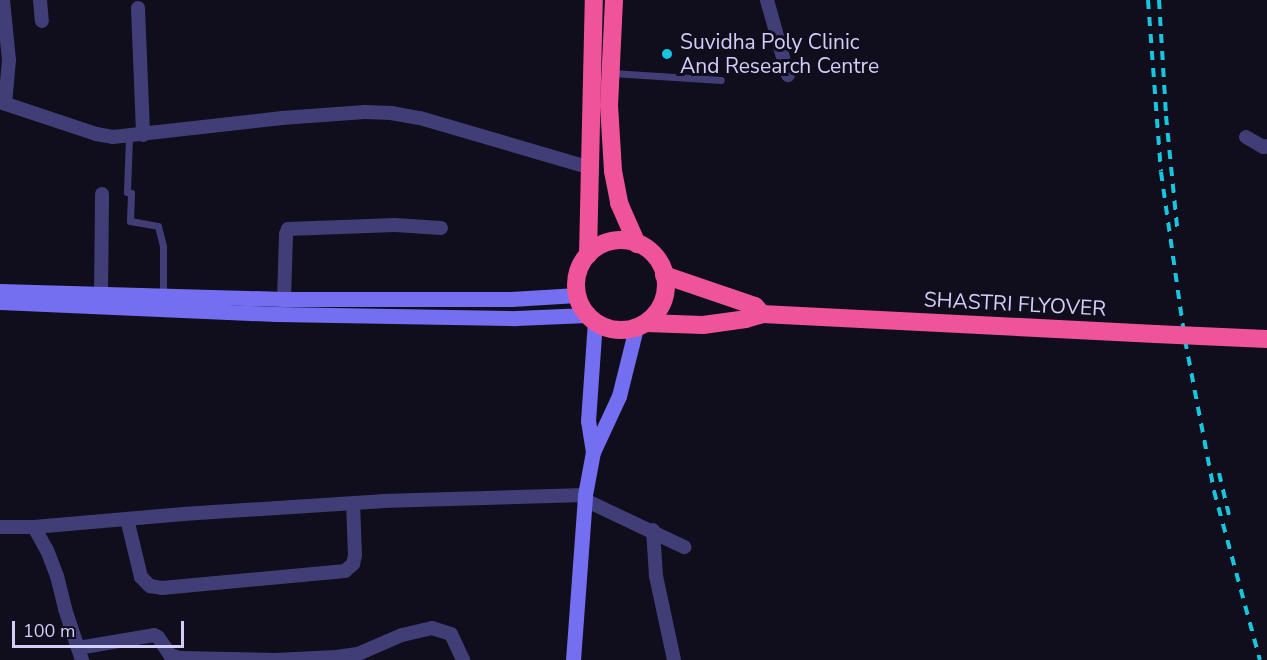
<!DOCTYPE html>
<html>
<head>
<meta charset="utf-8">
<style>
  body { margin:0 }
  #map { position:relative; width:1267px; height:660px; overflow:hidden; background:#100d1c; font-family:"Nunito Sans",sans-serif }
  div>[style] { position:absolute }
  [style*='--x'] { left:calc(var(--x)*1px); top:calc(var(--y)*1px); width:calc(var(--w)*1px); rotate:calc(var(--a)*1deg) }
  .lane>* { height:7px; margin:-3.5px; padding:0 3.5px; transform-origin:3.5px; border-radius:3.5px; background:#403d77 }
  .street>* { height:14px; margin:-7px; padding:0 7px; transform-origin:7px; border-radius:7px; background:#403d77 }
  .secondary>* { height:15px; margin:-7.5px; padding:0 7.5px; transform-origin:7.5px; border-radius:7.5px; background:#746ef1 }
  .highway>* { height:18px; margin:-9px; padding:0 9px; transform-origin:9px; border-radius:9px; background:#ef549b }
  .highway>.ring { margin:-9px; padding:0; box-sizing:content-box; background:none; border:18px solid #ef549b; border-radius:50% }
  .rail>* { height:4px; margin-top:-2px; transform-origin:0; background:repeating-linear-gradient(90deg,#15c6de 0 9px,transparent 0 17px) }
  .highway-bridge>* { height:18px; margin:-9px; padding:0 9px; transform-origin:9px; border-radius:9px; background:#ef549b }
  .dots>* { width:16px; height:16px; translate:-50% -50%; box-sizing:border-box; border:3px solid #100d1c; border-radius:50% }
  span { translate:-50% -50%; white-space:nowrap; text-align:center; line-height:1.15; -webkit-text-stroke:6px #100d1c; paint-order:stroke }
  .poi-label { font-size:21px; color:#d4cdfa }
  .left { translate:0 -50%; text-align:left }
  .street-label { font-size:21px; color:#d4cdfa }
  .scale { position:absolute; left:12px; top:621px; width:172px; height:27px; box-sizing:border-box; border:3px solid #d4cdfa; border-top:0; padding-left:8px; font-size:18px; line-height:21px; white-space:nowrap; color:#d4cdfa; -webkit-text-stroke:4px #100d1c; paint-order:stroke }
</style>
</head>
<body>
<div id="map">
  <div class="lane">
    <div style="--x:612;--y:73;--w:109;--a:3.7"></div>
    <div style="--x:129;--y:137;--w:55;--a:92.1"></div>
    <div style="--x:127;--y:192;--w:4;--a:14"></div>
    <div style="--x:131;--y:193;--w:28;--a:92"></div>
    <div style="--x:130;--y:221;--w:28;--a:10"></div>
    <div style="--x:158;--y:226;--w:21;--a:76"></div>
    <div style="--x:163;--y:246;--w:49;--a:90"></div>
  </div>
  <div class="street">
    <div style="--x:3;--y:0;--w:60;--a:84.3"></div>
    <div style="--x:9;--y:60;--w:44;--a:95.2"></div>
    <div style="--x:40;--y:0;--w:21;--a:85"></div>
    <div style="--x:767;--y:0;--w:78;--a:74.4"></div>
    <div style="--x:138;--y:8;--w:127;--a:87.7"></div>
    <div style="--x:0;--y:102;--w:101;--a:18.4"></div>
    <div style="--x:96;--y:134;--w:17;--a:10"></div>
    <div style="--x:113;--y:137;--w:170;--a:-6.4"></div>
    <div style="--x:282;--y:118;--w:83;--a:-4.1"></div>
    <div style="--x:365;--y:112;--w:26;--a:2"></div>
    <div style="--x:391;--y:113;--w:29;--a:10"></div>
    <div style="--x:420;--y:118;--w:175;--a:16.3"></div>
    <div style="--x:1246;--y:137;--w:20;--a:30"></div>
    <div style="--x:1263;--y:147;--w:4;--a:-14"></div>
    <div style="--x:101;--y:294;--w:100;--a:-89.4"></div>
    <div style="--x:284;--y:299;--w:65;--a:-88.2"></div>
    <div style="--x:286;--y:234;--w:5;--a:-68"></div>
    <div style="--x:288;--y:229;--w:107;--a:-2.1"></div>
    <div style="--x:395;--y:225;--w:46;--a:3.7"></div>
    <div style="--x:585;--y:500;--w:110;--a:25.4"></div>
    <div style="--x:127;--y:519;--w:60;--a:76.4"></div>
    <div style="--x:141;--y:577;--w:13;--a:45"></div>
    <div style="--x:150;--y:586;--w:12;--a:9"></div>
    <div style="--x:162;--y:588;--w:184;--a:-5.3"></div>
    <div style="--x:345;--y:571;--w:11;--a:-41"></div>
    <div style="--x:353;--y:564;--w:9;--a:-77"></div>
    <div style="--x:355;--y:555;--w:51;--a:-92.2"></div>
    <div style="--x:0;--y:527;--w:34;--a:0"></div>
    <div style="--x:34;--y:527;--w:150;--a:-5"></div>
    <div style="--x:183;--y:514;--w:199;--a:-3.7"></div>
    <div style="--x:382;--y:501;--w:203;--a:-1.7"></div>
    <div style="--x:34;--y:527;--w:26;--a:61"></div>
    <div style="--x:47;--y:550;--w:28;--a:69"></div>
    <div style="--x:57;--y:576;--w:34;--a:76"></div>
    <div style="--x:65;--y:609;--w:54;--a:71.6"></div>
    <div style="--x:653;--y:530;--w:46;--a:86.3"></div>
    <div style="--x:656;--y:576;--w:86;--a:77.9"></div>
    <div style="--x:78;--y:648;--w:77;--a:-9.7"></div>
    <div style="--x:154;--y:635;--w:4;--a:27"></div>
    <div style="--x:158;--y:637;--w:22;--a:56"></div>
    <div style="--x:170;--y:655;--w:10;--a:17"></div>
    <div style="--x:180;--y:658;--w:95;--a:1.2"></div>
    <div style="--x:275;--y:660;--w:61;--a:-2.8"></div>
    <div style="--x:336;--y:657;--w:22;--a:-8"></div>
    <div style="--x:358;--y:654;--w:48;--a:-23.4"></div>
    <div style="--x:402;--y:635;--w:31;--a:-13"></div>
    <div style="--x:432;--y:628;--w:20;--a:18"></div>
    <div style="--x:451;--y:634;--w:29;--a:65"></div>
  </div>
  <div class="secondary">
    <div style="--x:0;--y:291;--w:284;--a:1.6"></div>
    <div style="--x:284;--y:299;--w:227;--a:0"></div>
    <div style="--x:511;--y:299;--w:66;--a:-3.5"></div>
    <div style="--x:0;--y:302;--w:276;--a:2.5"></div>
    <div style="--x:276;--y:314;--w:240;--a:1"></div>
    <div style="--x:516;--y:318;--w:71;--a:-2.4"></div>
    <div style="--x:593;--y:452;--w:62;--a:-65.1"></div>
    <div style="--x:619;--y:396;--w:70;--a:-76"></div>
    <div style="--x:573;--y:660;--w:165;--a:-85.8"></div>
    <div style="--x:585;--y:495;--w:44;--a:-79.5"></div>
    <div style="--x:593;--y:452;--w:31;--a:-99"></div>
    <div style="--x:588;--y:421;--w:99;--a:-86"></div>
  </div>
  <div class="highway">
    <div style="--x:614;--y:0;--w:105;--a:92.7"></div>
    <div style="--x:609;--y:105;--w:66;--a:86.5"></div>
    <div style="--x:613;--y:171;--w:33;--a:79"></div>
    <div style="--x:619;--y:203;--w:45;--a:66.3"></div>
    <div class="ring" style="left:576px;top:240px;width:72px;height:72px"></div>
    <div style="--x:588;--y:255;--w:255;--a:-88.7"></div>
    <div style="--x:664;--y:275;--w:96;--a:18.8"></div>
    <div style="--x:755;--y:306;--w:11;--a:49"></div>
    <div style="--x:762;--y:314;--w:394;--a:2.9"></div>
    <div style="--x:646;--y:323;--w:57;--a:2"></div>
    <div style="--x:703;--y:325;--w:43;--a:-7.9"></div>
    <div style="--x:746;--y:319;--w:17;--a:-17"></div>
  </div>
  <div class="rail">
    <div style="--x:1148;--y:0;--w:172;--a:85.7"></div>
    <div style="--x:1161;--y:172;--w:170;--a:81.9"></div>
    <div style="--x:1185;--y:340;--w:154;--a:79.1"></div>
    <div style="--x:1214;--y:491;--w:175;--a:74.8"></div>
    <div style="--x:1159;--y:0;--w:116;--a:86.5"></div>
    <div style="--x:1166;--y:116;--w:112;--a:84.3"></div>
    <div style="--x:1219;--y:473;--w:47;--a:76.6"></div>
  </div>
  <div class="highway-bridge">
    <div style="--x:1155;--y:334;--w:112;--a:2.6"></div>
  </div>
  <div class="dots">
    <div style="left:667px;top:54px;background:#15c6de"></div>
  </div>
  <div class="poi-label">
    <span class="left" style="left:680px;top:54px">Suvidha Poly Clinic<br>And Research Centre</span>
  </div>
  <div class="street-label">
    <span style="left:1015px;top:304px;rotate:3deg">SHASTRI FLYOVER</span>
  </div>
  <div class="scale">100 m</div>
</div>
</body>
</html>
